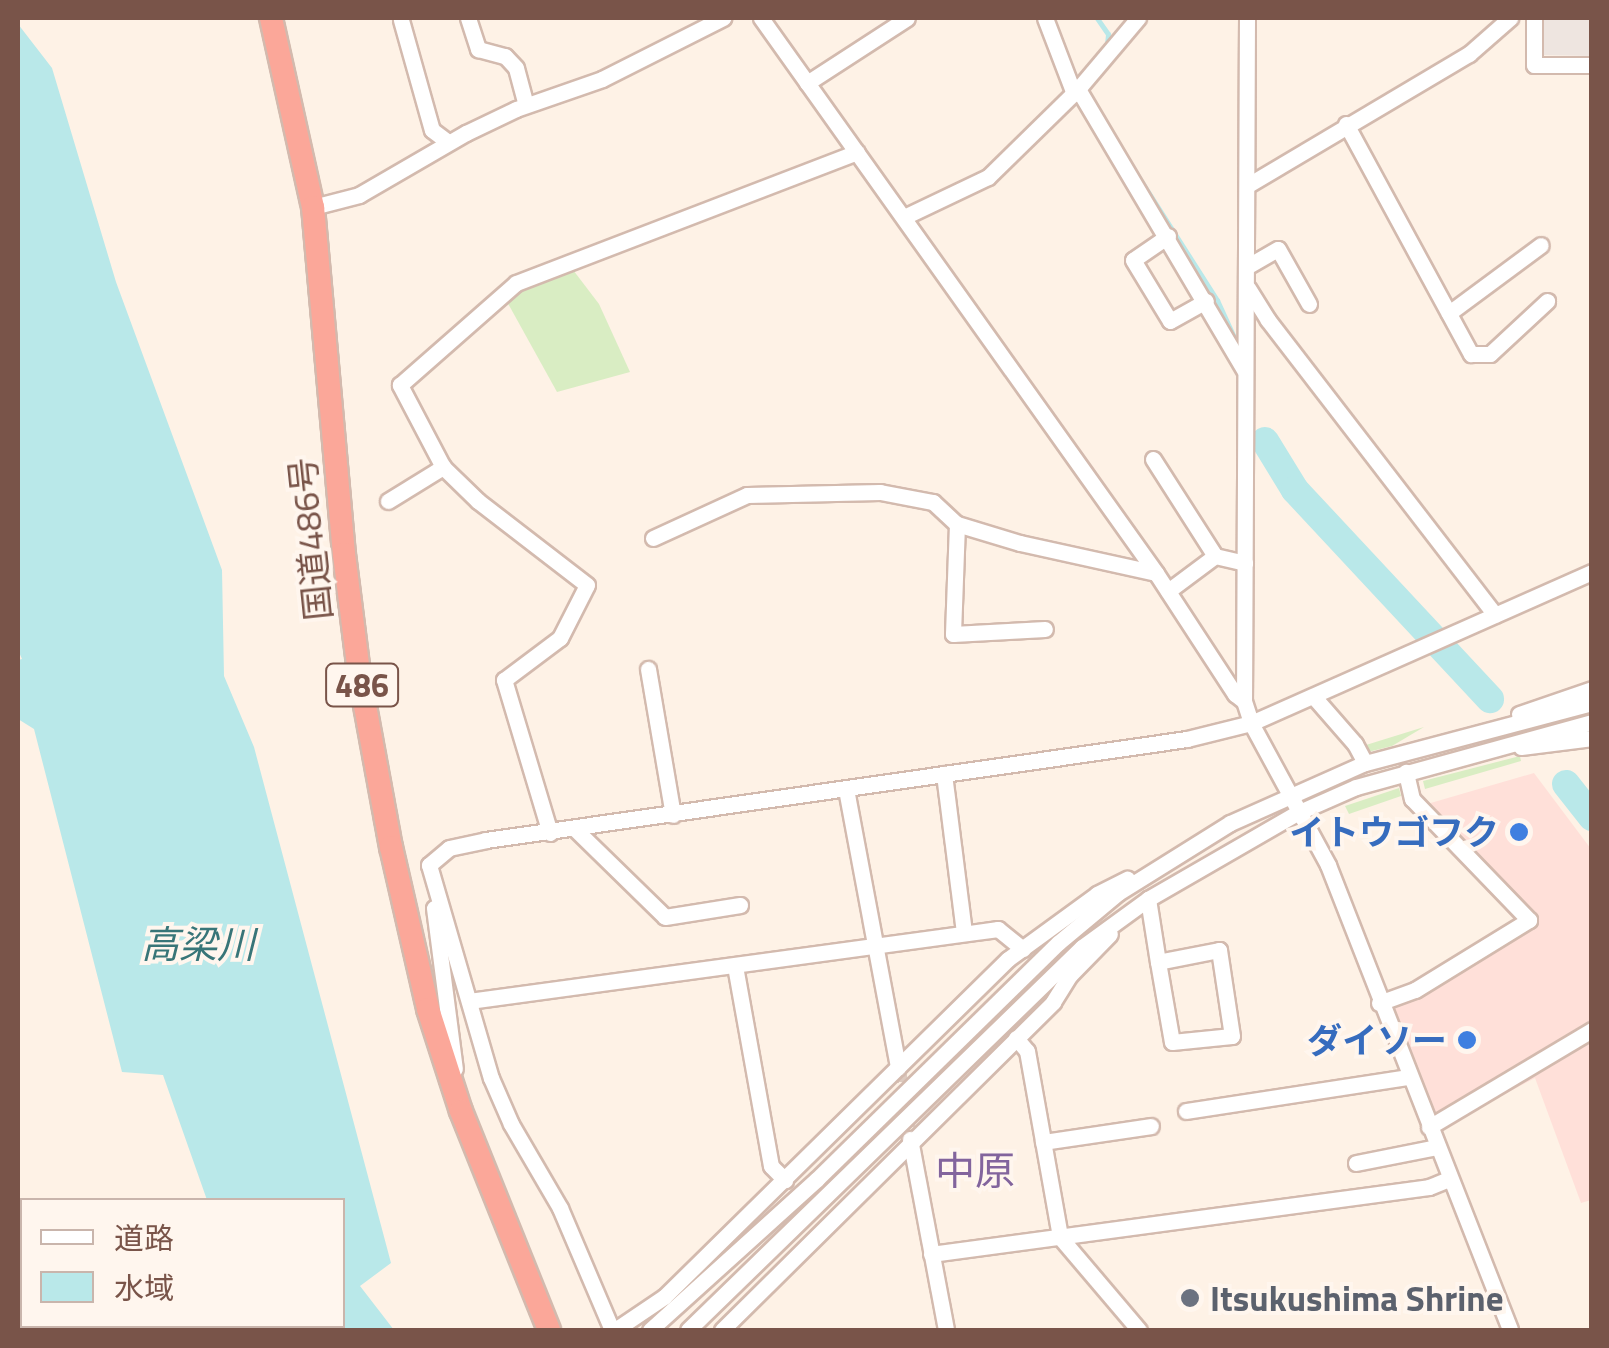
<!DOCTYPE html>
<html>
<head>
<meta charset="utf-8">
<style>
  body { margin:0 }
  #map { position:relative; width:1609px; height:1348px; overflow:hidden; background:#fef2e6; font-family:"Titillium Web","Noto Sans JP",sans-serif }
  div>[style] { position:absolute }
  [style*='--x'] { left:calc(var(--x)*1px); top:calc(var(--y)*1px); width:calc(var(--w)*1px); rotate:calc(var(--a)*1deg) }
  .commercial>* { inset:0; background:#ffe0d9 }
  .industrial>* { inset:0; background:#eee5e0 }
  .green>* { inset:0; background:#d9edc3 }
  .water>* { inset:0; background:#b9e8e9 }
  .stream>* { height:5px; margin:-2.5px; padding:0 2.5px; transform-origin:2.5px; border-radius:2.5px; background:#b9e8e9 }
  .river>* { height:28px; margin:-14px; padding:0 14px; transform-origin:14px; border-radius:14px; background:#b9e8e9 }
  .minor-tunnel>* { height:15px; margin-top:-7.5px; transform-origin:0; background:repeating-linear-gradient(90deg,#ddcabf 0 15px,transparent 0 23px) }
  .roads { filter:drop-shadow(2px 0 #d3baae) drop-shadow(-2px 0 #d3baae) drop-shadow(0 2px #d3baae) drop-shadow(0 -2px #d3baae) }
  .minor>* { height:15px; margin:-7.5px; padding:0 7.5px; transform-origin:7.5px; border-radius:7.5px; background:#fff }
  .highway>* { height:22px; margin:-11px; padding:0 11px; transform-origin:11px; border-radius:11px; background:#fba799 }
  .dots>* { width:28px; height:28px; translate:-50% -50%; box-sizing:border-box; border:5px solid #fff6ee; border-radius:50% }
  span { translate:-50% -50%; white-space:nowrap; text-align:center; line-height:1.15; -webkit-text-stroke:8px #fff6ee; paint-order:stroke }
  .shield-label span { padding:2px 8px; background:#fff6ee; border:2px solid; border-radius:8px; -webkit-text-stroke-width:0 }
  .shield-label { font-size:32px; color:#795449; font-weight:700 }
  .street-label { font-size:35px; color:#795449 }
  .shop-label { font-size:35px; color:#366cbe; font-weight:700 }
  .right { translate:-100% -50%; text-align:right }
  .worship-label { font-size:35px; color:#5b616d; font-weight:700 }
  .left { translate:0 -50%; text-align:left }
  .water-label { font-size:38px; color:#387578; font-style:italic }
  .quarter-label { font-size:40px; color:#82649d }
  .frame { position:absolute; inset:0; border:20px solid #795449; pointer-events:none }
  .legend { position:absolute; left:20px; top:1198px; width:325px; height:130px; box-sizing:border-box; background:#fff6ee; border:2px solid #c9b5ac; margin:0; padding:12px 18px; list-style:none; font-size:30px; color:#795449 }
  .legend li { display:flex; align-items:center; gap:20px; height:50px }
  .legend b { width:50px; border:2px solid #c9b5ac }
</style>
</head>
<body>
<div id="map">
  <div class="commercial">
    <div style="clip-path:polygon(1534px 773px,1591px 849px,1591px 1200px,1581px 1203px,1535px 1078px,1439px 1129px,1388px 1007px,1527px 933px,1410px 809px)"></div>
  </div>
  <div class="industrial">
    <div style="clip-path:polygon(1541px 18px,1591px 18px,1591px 56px,1540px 55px)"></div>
  </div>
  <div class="green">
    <div style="clip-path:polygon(567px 262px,599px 304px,630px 372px,557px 392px,506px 300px,520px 286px)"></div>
    <div style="clip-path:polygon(1424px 727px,1392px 746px,1368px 752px,1366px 745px)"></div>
    <div style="clip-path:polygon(1520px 756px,1521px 761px,1425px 789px,1423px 781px)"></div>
    <div style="clip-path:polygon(1399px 788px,1401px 796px,1349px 814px,1345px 806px)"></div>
  </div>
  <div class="water">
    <div style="clip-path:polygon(18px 24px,52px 68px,116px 282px,222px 570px,224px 676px,254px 747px,391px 1263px,360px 1286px,394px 1330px,253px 1330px,251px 1326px,342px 1326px,342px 1200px,207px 1200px,163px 1075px,122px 1072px,34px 729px,18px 719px,18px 660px,22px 659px,18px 650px)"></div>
  </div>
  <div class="stream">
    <div style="--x:1079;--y:79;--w:45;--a:-51.3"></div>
    <div style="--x:1107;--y:44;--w:10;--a:-84"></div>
    <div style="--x:1108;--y:34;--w:19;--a:-125"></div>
    <div style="--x:1129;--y:162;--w:164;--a:57.5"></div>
    <div style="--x:1217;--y:300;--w:51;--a:65.5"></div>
  </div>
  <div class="river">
    <div style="--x:1265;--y:441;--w:57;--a:58.5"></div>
    <div style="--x:1295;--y:490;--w:286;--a:47"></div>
    <div style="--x:1566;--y:784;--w:42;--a:51.8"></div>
  </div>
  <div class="minor-tunnel">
    <div style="--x:898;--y:1067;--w:73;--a:80.5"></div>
  </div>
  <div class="roads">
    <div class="minor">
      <div style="--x:468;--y:18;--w:33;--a:72"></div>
      <div style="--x:478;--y:49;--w:28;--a:15"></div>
      <div style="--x:505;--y:56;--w:16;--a:47"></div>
      <div style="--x:516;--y:68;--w:38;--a:75"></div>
      <div style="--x:761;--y:18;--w:681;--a:54.56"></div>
      <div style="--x:1156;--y:573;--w:145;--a:56.9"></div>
      <div style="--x:1235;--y:694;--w:11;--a:38"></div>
      <div style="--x:1045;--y:18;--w:81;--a:69.1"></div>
      <div style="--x:1247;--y:18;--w:683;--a:90.25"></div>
      <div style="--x:1244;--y:701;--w:23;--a:72"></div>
      <div style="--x:1251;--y:723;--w:162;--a:61.5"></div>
      <div style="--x:1328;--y:865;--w:499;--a:68.6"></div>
      <div style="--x:1534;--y:18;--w:47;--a:90"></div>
      <div style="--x:1534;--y:65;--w:58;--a:0"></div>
      <div style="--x:401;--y:20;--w:114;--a:74.3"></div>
      <div style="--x:432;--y:130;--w:20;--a:37"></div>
      <div style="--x:807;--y:83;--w:119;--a:-33"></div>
      <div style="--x:1078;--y:89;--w:326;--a:59.4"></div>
      <div style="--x:1346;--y:124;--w:262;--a:61.5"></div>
      <div style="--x:1471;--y:354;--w:19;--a:0"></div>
      <div style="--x:1490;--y:354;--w:78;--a:-42.9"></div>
      <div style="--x:1248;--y:185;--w:257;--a:-30.7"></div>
      <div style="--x:1469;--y:54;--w:55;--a:-41.3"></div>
      <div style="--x:313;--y:207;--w:48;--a:-14.6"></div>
      <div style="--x:359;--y:195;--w:124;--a:-30.1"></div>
      <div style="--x:466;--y:133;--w:55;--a:-25.6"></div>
      <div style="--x:516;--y:109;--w:91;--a:-19.2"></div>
      <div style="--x:602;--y:79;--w:136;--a:-26.8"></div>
      <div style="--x:904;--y:217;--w:93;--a:-25.5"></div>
      <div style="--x:988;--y:177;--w:126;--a:-44.4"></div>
      <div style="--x:1078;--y:89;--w:93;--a:-49.8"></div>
      <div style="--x:1168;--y:236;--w:42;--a:145.6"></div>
      <div style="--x:1133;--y:260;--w:71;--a:58.8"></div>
      <div style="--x:1170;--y:321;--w:41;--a:-29.1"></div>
      <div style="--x:1248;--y:266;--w:34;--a:-30"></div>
      <div style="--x:1278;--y:249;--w:63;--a:60.6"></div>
      <div style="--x:1248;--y:288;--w:38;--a:58"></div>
      <div style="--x:1268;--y:320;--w:372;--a:52.4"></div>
      <div style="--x:1449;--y:313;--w:114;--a:-36.5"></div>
      <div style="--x:1153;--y:459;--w:115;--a:57.4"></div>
      <div style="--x:388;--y:501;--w:65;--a:-31.7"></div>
      <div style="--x:957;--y:524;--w:110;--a:92.1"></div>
      <div style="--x:953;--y:634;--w:92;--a:-3.1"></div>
      <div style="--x:653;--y:538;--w:103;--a:-24.6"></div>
      <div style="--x:747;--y:495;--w:133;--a:-1.3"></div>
      <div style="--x:880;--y:492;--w:54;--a:10.7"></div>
      <div style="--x:933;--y:502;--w:33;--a:43"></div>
      <div style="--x:957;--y:524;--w:66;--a:16.8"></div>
      <div style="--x:1020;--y:543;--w:139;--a:12.4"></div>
      <div style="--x:1168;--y:591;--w:59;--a:-36.7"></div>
      <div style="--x:1215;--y:556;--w:31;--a:13"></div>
      <div style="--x:648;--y:669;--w:148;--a:80.3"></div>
      <div style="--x:1314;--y:697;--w:62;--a:48.9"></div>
      <div style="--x:1355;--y:744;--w:21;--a:62"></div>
      <div style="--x:1519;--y:714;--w:77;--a:-18.9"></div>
      <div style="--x:1521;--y:747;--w:72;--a:-7.2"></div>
      <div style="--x:944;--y:774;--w:160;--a:82.8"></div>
      <div style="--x:846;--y:789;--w:283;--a:79.4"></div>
      <div style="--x:576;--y:830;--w:124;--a:44.3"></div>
      <div style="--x:665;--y:917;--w:76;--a:-9.1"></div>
      <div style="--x:550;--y:833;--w:160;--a:-106.7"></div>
      <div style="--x:504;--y:680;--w:70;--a:-36.9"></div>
      <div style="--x:560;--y:638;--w:59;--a:-63"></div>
      <div style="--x:587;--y:585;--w:138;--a:-142.4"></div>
      <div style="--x:478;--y:501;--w:49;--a:-135.8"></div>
      <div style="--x:443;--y:467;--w:93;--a:-117.7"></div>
      <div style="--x:400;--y:385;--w:154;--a:-41.3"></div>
      <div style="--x:516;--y:283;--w:365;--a:-21"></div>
      <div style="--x:429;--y:865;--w:26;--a:-40"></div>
      <div style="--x:449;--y:848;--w:38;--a:-12"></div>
      <div style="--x:486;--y:840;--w:708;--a:-8.2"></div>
      <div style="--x:1187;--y:739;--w:66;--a:-14"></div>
      <div style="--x:1251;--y:723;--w:373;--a:-23.9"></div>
      <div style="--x:429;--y:865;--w:222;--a:73.8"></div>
      <div style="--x:491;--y:1078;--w:50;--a:66.5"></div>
      <div style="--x:511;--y:1124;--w:97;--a:59.7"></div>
      <div style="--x:560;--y:1208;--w:133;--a:66.9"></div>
      <div style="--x:1148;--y:899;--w:64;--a:81"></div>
      <div style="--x:1158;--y:962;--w:81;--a:80.1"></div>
      <div style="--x:1172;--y:1042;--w:60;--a:-5.7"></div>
      <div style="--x:1232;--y:1036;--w:87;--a:-98.6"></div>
      <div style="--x:1219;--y:950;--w:62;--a:168.9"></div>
      <div style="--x:434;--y:908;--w:162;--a:82.6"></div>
      <div style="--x:735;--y:966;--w:203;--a:79.8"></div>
      <div style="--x:771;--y:1166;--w:20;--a:45"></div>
      <div style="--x:469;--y:1001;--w:534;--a:-7.75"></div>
      <div style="--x:998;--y:929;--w:32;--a:39"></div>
      <div style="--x:1379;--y:1003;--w:38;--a:-20"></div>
      <div style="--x:1415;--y:990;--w:134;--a:-31.6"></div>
      <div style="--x:1529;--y:920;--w:168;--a:-134"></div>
      <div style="--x:1412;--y:799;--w:28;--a:-103"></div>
      <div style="--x:1016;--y:1038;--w:17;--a:50"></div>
      <div style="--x:1027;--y:1051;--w:189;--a:79.9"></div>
      <div style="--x:1060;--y:1237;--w:122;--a:49.7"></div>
      <div style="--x:1186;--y:1111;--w:226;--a:-8.7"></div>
      <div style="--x:1429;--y:1127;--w:190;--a:-30.8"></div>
      <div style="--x:910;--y:1139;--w:194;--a:79.3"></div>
      <div style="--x:1043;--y:1142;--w:109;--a:-8.4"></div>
      <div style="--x:1356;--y:1163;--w:83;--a:-11.2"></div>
      <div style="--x:931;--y:1254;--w:502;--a:-7.66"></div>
      <div style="--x:1429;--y:1187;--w:22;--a:-22"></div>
      <div style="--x:615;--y:1330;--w:59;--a:-34"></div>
      <div style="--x:664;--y:1297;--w:482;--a:-44.5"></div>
      <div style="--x:1008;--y:959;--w:110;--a:-36.1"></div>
      <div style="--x:1097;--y:894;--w:34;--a:-27"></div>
      <div style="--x:650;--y:1330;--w:225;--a:-42.1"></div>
      <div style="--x:817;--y:1179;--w:337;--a:-44.4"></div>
      <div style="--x:1058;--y:943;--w:78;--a:-39.8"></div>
      <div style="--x:1118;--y:893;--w:132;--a:-32"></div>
      <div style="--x:1230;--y:823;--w:148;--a:-24"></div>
      <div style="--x:1365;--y:763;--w:235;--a:-14.8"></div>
      <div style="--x:688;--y:1330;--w:549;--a:-44.19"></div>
      <div style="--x:1082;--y:947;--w:82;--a:-36"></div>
      <div style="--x:1148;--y:899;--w:172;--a:-30"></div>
      <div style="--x:1297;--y:813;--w:64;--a:-23.8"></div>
      <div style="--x:1356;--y:787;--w:245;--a:-15.4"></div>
      <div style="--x:722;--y:1330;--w:466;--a:-44.7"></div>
      <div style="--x:1053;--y:1002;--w:32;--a:-58"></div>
      <div style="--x:1070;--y:975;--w:57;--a:-45.7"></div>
    </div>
    <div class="highway">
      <div style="--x:271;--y:18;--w:194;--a:77.5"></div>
      <div style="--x:313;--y:207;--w:348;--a:84.9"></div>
      <div style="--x:344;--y:554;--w:120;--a:82.8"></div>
      <div style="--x:359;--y:673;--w:177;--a:79.6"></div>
      <div style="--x:391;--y:847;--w:166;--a:77.1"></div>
      <div style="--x:428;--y:1009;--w:107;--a:72.1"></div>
      <div style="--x:461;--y:1111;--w:236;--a:68.1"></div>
    </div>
  </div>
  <div class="dots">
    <div style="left:1519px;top:832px;background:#3f7fe0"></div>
    <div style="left:1467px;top:1040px;background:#3f7fe0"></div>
    <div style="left:1190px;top:1298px;background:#6b7280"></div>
  </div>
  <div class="shield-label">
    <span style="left:362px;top:685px">486</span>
  </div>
  <div class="street-label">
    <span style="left:310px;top:539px;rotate:-96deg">国道486号</span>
  </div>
  <div class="shop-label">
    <span class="right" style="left:1499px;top:832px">イトウゴフク</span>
    <span class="right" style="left:1447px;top:1040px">ダイソー</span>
  </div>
  <div class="worship-label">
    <span class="left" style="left:1210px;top:1298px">Itsukushima Shrine</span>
  </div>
  <div class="water-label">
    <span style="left:198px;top:945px">高梁川</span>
  </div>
  <div class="quarter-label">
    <span style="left:975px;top:1171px">中原</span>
  </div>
  <div class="frame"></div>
  <ul class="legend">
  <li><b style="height:12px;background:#fff"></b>道路</li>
  <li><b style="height:28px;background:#b9e8e9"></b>水域</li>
  </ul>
</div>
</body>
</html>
